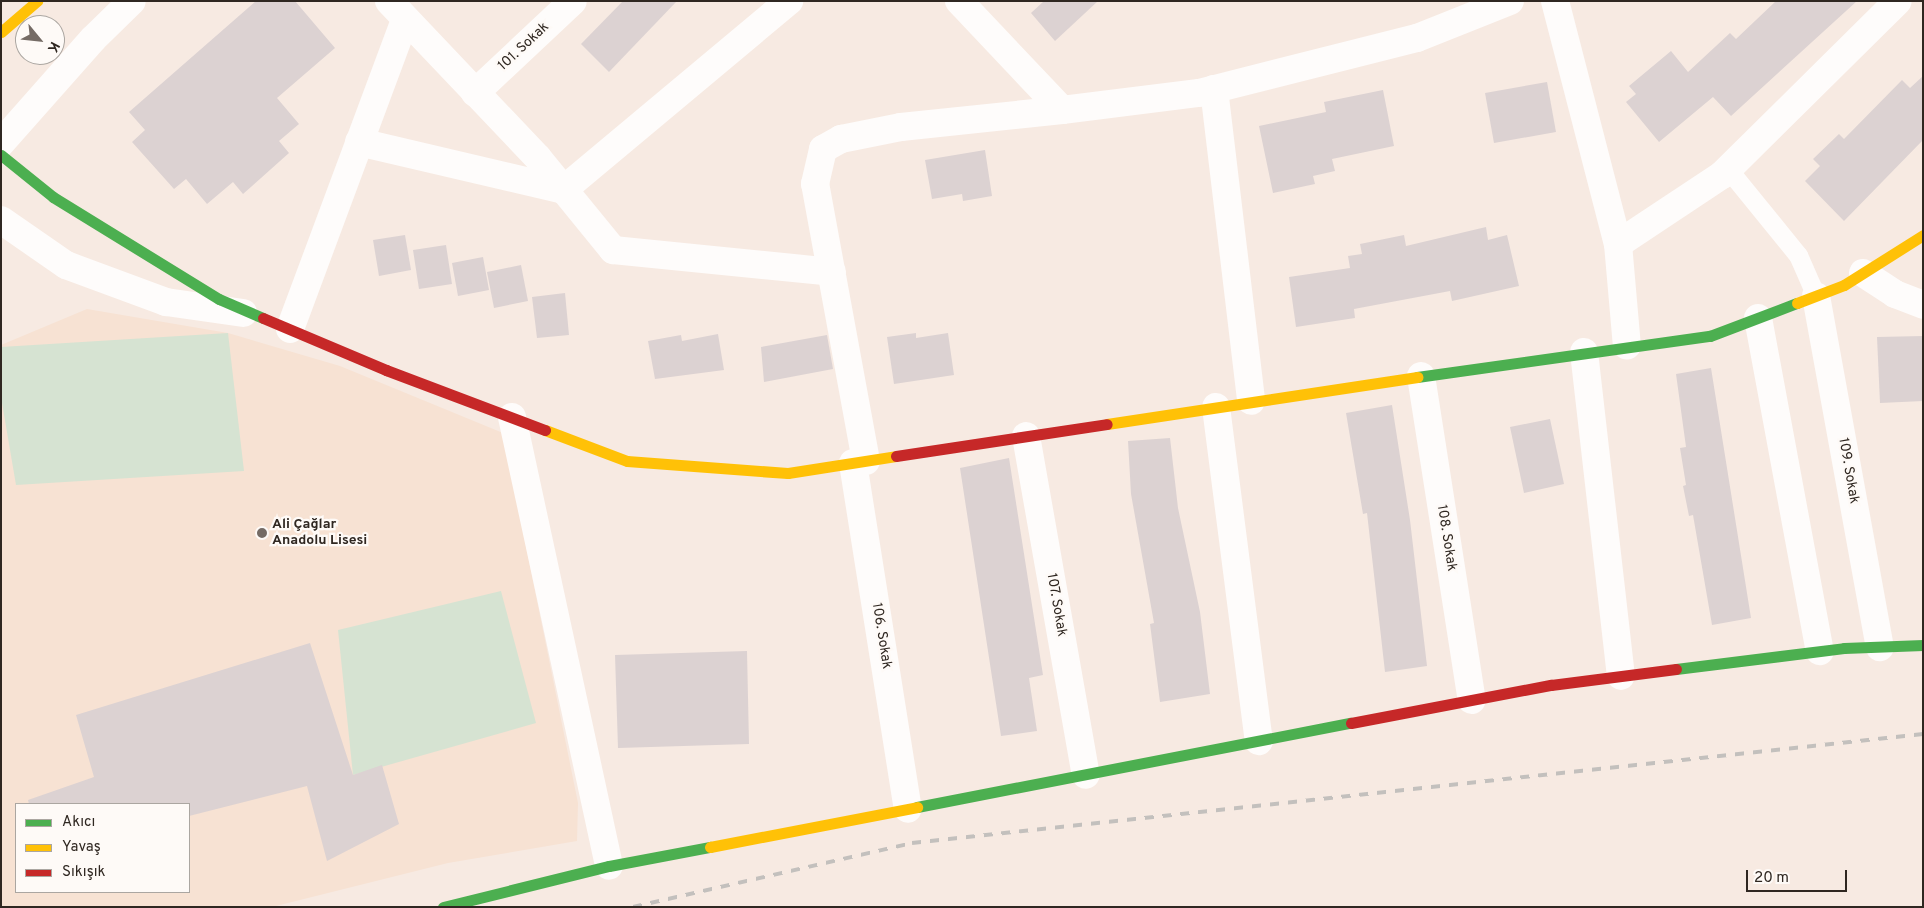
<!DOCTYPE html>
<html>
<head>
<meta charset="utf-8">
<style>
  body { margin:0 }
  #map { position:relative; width:1924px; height:908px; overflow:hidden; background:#f7eae2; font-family:Overpass,sans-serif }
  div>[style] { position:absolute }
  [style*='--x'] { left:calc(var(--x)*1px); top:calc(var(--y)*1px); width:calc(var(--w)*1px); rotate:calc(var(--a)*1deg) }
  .built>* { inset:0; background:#f7e2d3 }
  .green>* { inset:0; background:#d6e3d2 }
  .building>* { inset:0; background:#dcd2d2 }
  .lane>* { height:19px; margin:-9.5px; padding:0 9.5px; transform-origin:9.5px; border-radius:9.5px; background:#fefcfb }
  .street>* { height:28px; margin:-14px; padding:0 14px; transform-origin:14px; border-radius:14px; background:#fefcfb }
  .fast>* { height:11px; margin:-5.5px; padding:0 5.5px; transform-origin:5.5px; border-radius:5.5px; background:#4caf50 }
  .slow>* { height:11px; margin:-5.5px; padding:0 5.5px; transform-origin:5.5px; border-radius:5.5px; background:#ffc107 }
  .jam>* { height:11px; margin:-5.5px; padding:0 5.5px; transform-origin:5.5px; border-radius:5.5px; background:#c62828 }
  .rail>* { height:4px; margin-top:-2px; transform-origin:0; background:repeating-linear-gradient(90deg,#c3c0bd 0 9px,transparent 0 18px) }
  .dots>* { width:14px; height:14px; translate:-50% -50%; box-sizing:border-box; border:2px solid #fefaf7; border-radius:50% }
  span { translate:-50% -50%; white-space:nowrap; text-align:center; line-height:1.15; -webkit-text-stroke:4.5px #fefaf7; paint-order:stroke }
  .street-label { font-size:14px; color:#2f2721 }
  .poi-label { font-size:14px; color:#2f2721; font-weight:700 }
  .left { translate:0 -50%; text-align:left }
  .frame { position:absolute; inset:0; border:2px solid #2f2721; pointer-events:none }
  .legend { position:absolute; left:15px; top:803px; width:175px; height:90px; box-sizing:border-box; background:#fefaf7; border:1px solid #aba6a1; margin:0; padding:6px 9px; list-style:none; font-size:15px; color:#2f2721 }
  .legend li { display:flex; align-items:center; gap:10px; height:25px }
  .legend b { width:25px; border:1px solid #aba6a1 }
  .north { position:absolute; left:15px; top:15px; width:50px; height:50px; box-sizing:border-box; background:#fefaf7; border:1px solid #aba6a1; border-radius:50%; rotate:118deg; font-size:14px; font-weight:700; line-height:20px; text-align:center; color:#2f2721 }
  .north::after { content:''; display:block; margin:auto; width:18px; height:22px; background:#756b65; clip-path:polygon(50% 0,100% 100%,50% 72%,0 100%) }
  .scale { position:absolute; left:1746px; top:870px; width:101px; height:22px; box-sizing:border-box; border:2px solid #2f2721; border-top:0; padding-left:6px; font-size:15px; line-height:18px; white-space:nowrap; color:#2f2721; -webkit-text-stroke:4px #fefaf7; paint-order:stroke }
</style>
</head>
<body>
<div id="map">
  <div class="built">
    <div style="clip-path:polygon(evenodd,87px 309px,228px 333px,340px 366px,503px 433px,578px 803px,577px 841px,448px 863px,272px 907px,1px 907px,1px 345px,87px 309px,16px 804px,189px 804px,189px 892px,16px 892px,16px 804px)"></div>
  </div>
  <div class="green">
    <div style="clip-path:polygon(228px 333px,244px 471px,16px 485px,1px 397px,1px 347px)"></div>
    <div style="clip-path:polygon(501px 591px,536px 723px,353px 775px,338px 630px)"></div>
  </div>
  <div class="building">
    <div style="clip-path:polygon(256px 1px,295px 1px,335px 48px,277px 98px,299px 124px,279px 141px,289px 153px,243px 194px,233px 182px,207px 204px,186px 179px,174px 189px,132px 142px,145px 130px,129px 112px)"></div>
    <div style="clip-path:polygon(623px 1px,677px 1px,609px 72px,581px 44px)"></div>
    <div style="clip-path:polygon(1044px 1px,1098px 1px,1055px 41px,1031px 13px)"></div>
    <div style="clip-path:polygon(1776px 1px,1857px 1px,1731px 116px,1713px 97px,1659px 142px,1626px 102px,1636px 94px,1629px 86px,1671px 51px,1688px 72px,1730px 33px,1736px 39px)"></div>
    <div style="clip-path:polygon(1923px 76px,1923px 140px,1844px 221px,1805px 181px,1820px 166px,1813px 159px,1839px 134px,1844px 139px,1902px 80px,1910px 88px)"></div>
    <div style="clip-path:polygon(1547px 82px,1556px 132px,1494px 143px,1485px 93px)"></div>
    <div style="clip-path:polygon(1383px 90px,1394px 146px,1332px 159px,1335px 171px,1313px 176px,1315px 184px,1273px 193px,1259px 126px,1326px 112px,1324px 102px)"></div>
    <div style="clip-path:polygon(985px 150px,992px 196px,963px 201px,962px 194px,932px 199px,925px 160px)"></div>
    <div style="clip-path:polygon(1486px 227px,1488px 240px,1507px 235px,1519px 286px,1452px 301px,1450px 291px,1354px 309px,1355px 318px,1296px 327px,1289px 277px,1350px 268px,1348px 256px,1362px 254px,1360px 244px,1404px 235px,1406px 246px)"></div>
    <div style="clip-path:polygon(405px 235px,411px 270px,379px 276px,373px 240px)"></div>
    <div style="clip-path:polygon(446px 245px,452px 284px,419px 289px,413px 250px)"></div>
    <div style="clip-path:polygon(483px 257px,489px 290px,458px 296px,452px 263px)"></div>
    <div style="clip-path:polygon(521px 265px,528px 301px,494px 308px,487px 272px)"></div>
    <div style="clip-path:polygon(565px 293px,569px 335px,537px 338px,532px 297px)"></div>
    <div style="clip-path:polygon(916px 333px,916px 338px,948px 333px,954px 375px,894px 384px,887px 337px)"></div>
    <div style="clip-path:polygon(718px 334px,724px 370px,655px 379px,648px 341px,681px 335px,682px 341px)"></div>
    <div style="clip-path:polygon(827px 335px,833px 369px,764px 382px,761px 347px)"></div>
    <div style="clip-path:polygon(1923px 336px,1923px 401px,1880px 403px,1877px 337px)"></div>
    <div style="clip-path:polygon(1711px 368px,1751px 618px,1712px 625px,1693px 515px,1689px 516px,1683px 486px,1686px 485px,1680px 448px,1686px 447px,1676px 374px)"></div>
    <div style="clip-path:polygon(1392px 405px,1410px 520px,1427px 666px,1385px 672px,1367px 513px,1363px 514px,1346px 413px)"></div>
    <div style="clip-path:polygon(1550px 419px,1564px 484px,1524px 493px,1510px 427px)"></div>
    <div style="clip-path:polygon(1170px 438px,1178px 508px,1200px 612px,1210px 694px,1160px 702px,1150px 624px,1154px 623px,1131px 494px,1128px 441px)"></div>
    <div style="clip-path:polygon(1009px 458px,1043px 675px,1029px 678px,1037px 731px,1001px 736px,960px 468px)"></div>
    <div style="clip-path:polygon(310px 643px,353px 775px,382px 765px,399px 824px,327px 861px,307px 786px,189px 816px,189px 804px,29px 804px,28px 800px,94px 777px,76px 715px)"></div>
    <div style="clip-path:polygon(747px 651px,749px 744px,618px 748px,615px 655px)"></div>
  </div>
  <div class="lane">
    <div style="--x:1728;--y:169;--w:111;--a:50.9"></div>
    <div style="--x:1798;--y:255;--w:45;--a:66.3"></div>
  </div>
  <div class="street">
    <div style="--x:389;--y:1;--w:216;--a:46.5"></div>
    <div style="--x:538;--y:158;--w:119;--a:50.8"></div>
    <div style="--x:613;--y:250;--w:220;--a:5.7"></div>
    <div style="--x:959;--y:1;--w:150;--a:46.6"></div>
    <div style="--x:1062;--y:110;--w:138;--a:-7.1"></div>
    <div style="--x:1199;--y:93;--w:225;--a:-14.2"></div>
    <div style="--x:1417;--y:38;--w:100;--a:-21.7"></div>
    <div style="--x:1555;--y:1;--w:251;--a:75.5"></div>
    <div style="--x:1618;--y:244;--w:102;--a:85"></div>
    <div style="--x:1214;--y:89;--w:314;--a:83.2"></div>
    <div style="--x:475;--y:93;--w:134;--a:-43.2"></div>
    <div style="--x:359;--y:142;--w:210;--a:13.2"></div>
    <div style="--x:563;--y:190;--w:295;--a:-39.9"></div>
    <div style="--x:1;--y:143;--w:139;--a:-48.5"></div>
    <div style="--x:93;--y:39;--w:54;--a:-44.3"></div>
    <div style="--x:1;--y:220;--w:79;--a:34.7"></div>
    <div style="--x:66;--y:265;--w:107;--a:20.3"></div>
    <div style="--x:166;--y:302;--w:78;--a:8.1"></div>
    <div style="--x:1618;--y:244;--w:125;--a:-33.6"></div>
    <div style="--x:1722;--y:175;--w:247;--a:-44.7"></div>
    <div style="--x:1863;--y:273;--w:38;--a:33"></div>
    <div style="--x:1895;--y:294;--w:30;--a:21"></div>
    <div style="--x:1816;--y:296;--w:357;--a:79.7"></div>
    <div style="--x:1758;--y:318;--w:339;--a:79.5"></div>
    <div style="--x:290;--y:329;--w:331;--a:-69.6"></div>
    <div style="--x:1584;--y:352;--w:326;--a:83.5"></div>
    <div style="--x:1421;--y:376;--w:328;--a:81.1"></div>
    <div style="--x:1216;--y:407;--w:337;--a:82.7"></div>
    <div style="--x:512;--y:417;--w:459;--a:77.8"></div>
    <div style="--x:1026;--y:436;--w:344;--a:80"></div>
    <div style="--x:866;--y:461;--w:282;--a:-100.4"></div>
    <div style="--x:815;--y:184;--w:36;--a:-77"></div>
    <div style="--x:823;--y:149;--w:21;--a:-29"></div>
    <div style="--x:841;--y:139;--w:61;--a:-11.3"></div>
    <div style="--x:901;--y:127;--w:162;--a:-6"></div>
    <div style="--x:853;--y:463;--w:350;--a:81"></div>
  </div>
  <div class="fast">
    <div style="--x:1;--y:155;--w:67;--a:38.9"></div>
    <div style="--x:53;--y:197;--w:195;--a:31.6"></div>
    <div style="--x:219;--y:299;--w:48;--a:23.4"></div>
    <div style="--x:1417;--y:377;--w:296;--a:-8"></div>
    <div style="--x:1710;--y:336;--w:93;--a:-20.8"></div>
    <div style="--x:1676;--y:669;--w:169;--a:-7.1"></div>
    <div style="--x:1844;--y:648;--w:79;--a:-2.2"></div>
    <div style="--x:917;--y:807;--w:442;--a:-11"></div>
    <div style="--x:443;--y:907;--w:171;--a:-13.9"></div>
    <div style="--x:609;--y:866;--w:103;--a:-10.7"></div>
  </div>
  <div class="slow">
    <div style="--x:1;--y:32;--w:48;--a:-40.7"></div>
    <div style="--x:1797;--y:303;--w:50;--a:-21"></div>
    <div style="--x:1844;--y:285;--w:93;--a:-32.3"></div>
    <div style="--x:1107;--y:424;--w:314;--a:-8.6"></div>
    <div style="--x:545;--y:430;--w:88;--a:20.7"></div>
    <div style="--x:627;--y:461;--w:161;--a:4.3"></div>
    <div style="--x:788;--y:473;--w:109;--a:-8.9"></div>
    <div style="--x:710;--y:847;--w:211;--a:-10.9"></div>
  </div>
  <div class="jam">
    <div style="--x:263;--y:318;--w:134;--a:22.9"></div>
    <div style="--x:386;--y:370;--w:170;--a:20.7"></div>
    <div style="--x:896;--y:456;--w:213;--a:-8.6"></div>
    <div style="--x:1351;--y:723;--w:204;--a:-10.8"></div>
    <div style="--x:1551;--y:685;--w:126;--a:-7.3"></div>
  </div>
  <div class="rail">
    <div style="--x:633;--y:907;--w:286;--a:-12.9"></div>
    <div style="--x:912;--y:843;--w:1017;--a:-6.15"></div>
  </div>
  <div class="dots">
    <div style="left:262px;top:533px;background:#756b65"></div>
  </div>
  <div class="street-label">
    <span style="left:524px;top:47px;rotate:-43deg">101. Sokak</span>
    <span style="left:1848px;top:471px;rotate:80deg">109. Sokak</span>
    <span style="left:1446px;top:538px;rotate:81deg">108. Sokak</span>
    <span style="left:1056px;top:605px;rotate:80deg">107. Sokak</span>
    <span style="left:881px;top:636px;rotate:81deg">106. Sokak</span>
  </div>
  <div class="poi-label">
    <span class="left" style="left:272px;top:533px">Ali Çağlar<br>Anadolu Lisesi</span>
  </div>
  <div class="frame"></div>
  <ul class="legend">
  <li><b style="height:6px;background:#4caf50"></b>Akıcı</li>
  <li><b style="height:6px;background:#ffc107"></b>Yavaş</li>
  <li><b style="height:6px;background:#c62828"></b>Sıkışık</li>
  </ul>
  <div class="north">K</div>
  <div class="scale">20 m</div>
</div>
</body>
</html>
